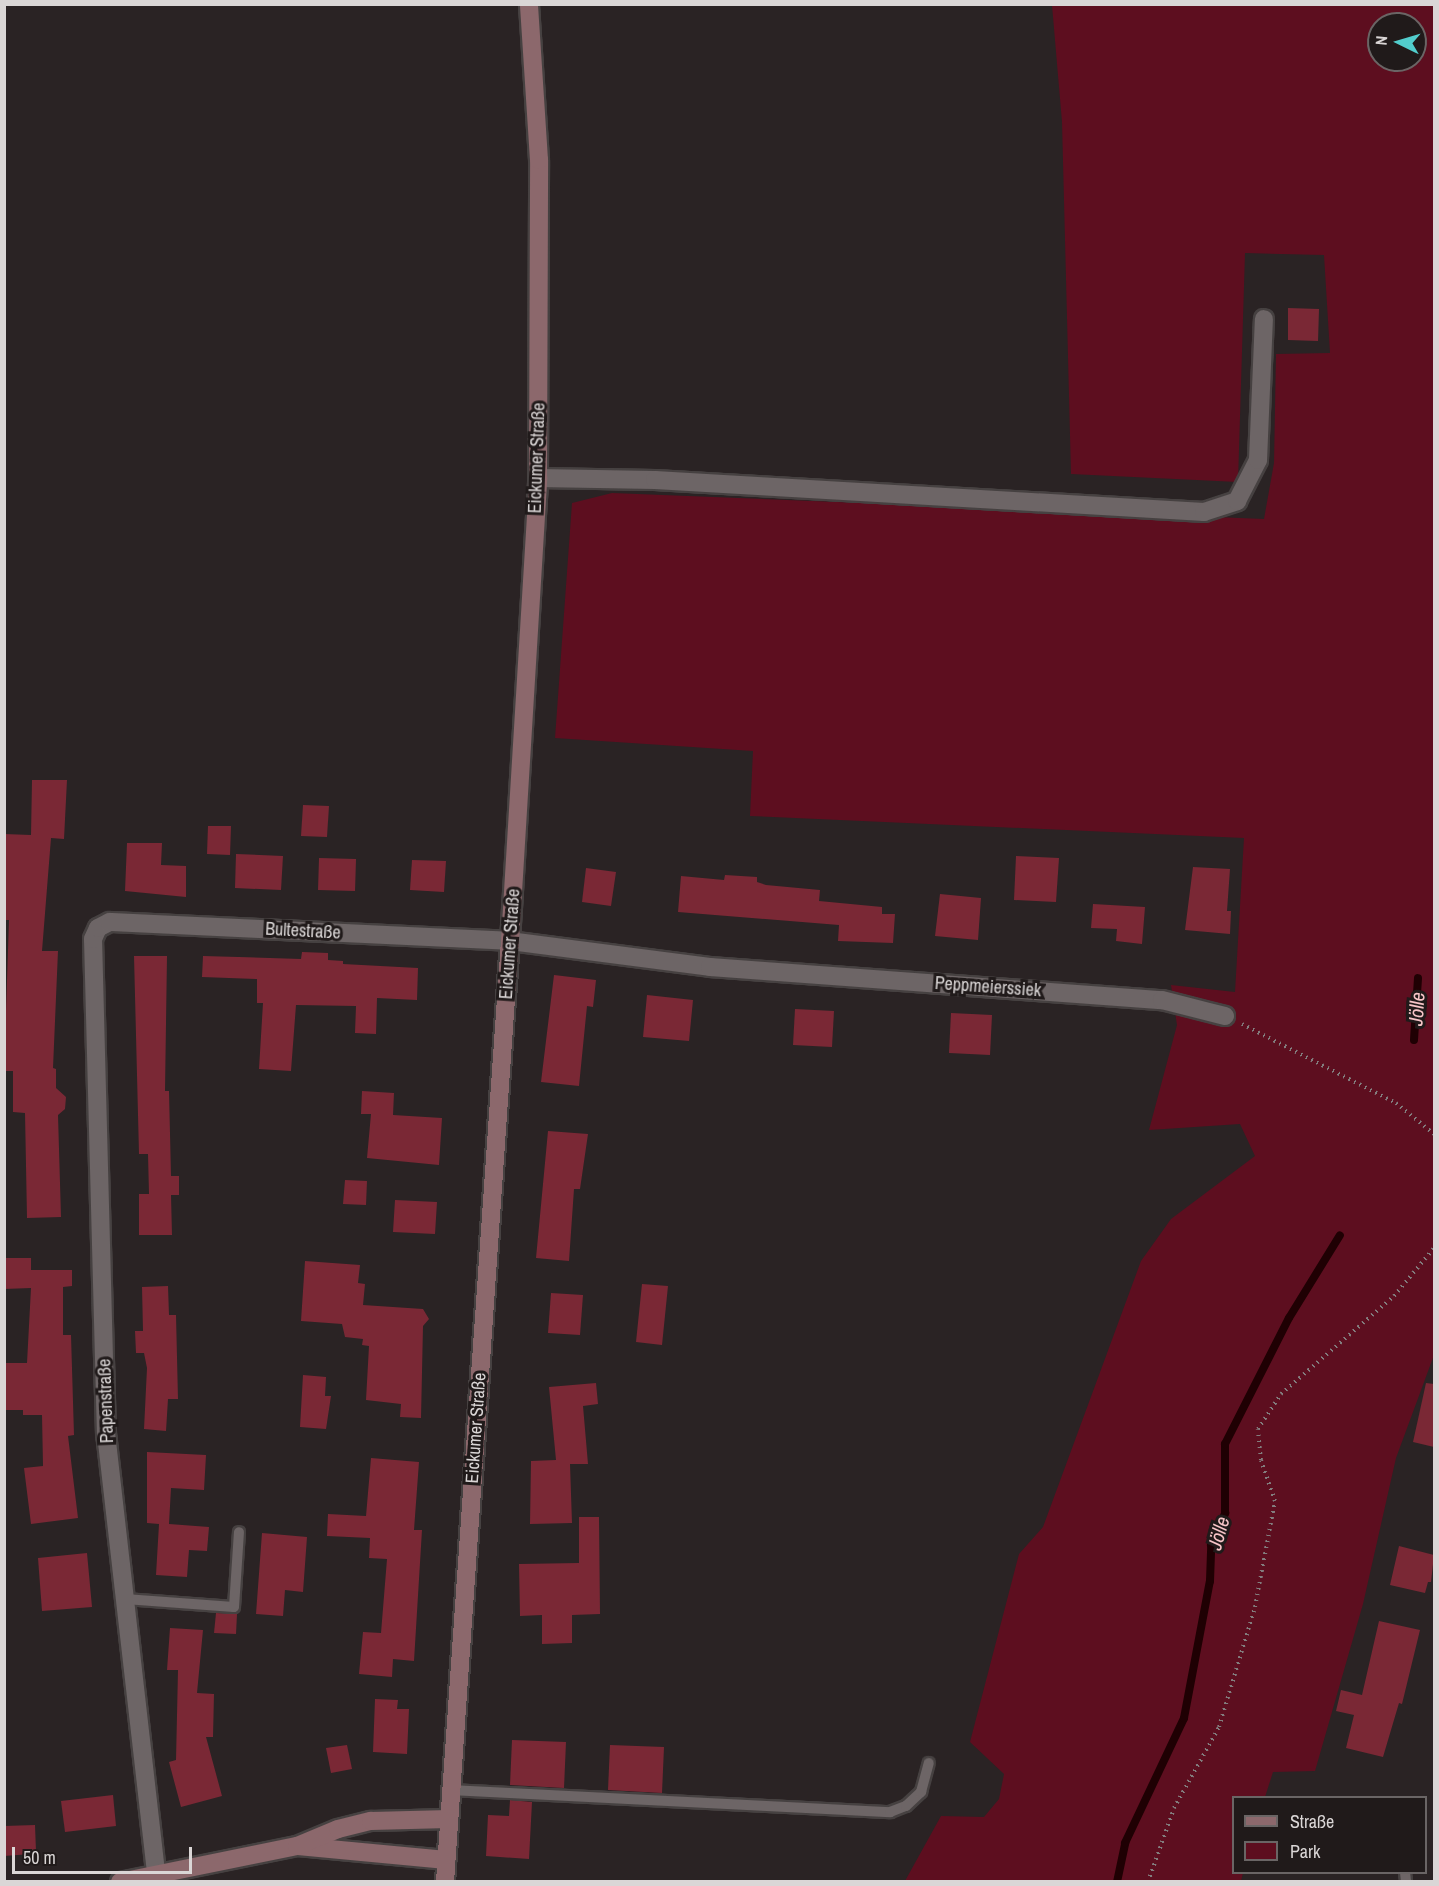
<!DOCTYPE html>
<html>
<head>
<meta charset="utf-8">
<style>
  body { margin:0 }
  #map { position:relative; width:1439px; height:1886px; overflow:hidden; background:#2a2324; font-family:"Archivo Narrow",sans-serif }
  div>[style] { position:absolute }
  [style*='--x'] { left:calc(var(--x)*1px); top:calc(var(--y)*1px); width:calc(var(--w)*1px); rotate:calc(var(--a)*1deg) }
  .green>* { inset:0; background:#5d0e1f }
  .stream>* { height:8px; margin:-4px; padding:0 4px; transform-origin:4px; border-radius:4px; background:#1f0003 }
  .building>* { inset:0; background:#7a2835 }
  .path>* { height:4px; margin-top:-2px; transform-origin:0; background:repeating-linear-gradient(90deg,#837d7e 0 1.5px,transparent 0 6px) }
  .roads { filter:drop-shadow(2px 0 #464141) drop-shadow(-2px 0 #464141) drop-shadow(0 2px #464141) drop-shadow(0 -2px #464141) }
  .service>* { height:10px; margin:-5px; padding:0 5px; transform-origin:5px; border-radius:5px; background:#6d6566 }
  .minor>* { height:18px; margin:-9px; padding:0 9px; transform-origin:9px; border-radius:9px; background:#6d6566 }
  .secondary>* { height:18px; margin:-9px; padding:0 9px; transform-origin:9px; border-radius:9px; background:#8c686c }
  span { translate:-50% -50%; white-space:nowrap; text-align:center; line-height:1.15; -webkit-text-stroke:6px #201a1a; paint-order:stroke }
  .street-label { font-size:18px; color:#dad6d6 }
  .water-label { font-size:20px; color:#f7c5c8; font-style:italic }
  .frame { position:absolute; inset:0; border:6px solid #dad6d6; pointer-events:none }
  .legend { position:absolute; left:1232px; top:1796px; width:195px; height:78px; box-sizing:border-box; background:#201a1a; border:2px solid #6a6565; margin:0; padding:8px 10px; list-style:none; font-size:18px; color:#dad6d6 }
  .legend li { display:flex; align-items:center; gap:12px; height:30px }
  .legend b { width:30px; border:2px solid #6a6565 }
  .north { position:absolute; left:1367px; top:12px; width:60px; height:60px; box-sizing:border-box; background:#201a1a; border:2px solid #6a6565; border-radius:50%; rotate:275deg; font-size:16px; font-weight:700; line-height:24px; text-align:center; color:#dad6d6 }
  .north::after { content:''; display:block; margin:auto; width:21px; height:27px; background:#52cdcc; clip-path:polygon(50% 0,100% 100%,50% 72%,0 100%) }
  .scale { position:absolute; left:12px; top:1847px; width:180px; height:27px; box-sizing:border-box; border:3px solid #dad6d6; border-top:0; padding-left:8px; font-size:18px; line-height:21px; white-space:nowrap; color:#dad6d6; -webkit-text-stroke:4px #201a1a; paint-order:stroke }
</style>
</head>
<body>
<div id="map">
  <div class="green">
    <div style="clip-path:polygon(evenodd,1052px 5px,1434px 5px,1434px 1355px,1396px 1458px,1363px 1604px,1315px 1771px,1273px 1772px,1265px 1797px,1234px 1798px,1234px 1872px,1243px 1873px,1241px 1881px,905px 1881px,941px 1816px,984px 1817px,999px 1799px,1004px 1774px,970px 1742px,1019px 1554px,1043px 1527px,1141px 1261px,1171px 1219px,1255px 1156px,1240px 1124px,1149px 1130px,1177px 1025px,1171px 985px,1235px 992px,1244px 838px,750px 816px,753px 751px,555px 738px,572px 503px,612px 493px,1264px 519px,1274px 463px,1276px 354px,1330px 353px,1324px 255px,1245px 253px,1238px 482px,1071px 474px,1062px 122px,1052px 5px,1379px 24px,1415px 24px,1415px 60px,1379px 60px,1379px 24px)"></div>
  </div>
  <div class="stream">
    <div style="--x:1414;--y:1040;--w:62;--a:-86.3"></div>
    <div style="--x:1117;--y:1882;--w:40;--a:-78"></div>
    <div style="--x:1125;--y:1843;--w:138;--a:-64.7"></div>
    <div style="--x:1184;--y:1718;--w:139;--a:-79.3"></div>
    <div style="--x:1210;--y:1581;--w:36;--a:-88"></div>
    <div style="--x:1211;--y:1545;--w:35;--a:-66"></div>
    <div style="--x:1225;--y:1513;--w:69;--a:-90"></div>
    <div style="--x:1225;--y:1444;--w:141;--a:-63.1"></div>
    <div style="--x:1289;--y:1318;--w:97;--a:-58.4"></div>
  </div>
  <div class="building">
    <div style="clip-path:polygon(1288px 308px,1319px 309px,1318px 341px,1288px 340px)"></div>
    <div style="clip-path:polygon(32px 780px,67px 780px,64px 839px,51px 838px,42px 951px,58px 951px,53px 1068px,56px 1069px,56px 1088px,66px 1097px,65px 1109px,58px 1115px,61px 1217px,27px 1218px,25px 1113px,13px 1112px,13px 1071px,4px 1071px,9px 920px,4px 920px,4px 834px,31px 835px)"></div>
    <div style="clip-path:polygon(303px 805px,329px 806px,327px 837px,301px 836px)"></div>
    <div style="clip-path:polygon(208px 826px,231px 826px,230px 855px,207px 854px)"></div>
    <div style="clip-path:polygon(127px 843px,162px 843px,161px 865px,186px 866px,186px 897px,125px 891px)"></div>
    <div style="clip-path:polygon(236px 854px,283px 856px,281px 890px,235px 888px)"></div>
    <div style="clip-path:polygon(1016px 856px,1059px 858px,1056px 902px,1014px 900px)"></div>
    <div style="clip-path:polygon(319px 858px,356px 859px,355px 891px,318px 890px)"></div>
    <div style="clip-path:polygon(412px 860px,446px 861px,444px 892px,410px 890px)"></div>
    <div style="clip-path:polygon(1193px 867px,1230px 869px,1227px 911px,1231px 911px,1230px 934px,1185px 930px)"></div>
    <div style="clip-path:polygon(586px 868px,616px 872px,611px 906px,582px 902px)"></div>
    <div style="clip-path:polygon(725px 875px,757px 877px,757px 882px,766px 885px,820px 890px,819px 901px,882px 907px,882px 914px,895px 914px,893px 943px,838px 941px,839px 925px,678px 912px,681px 876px,724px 880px)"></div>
    <div style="clip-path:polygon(940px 894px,981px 898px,978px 940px,935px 936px)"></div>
    <div style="clip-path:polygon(1093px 904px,1145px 907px,1142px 944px,1116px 941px,1117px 929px,1091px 928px)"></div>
    <div style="clip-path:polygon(302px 952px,328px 953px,328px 960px,343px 961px,343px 964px,418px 968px,417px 1000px,377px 998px,376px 1034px,355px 1033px,356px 1006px,296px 1005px,291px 1071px,259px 1069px,263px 1003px,257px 1003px,257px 979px,202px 977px,203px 956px,301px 959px)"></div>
    <div style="clip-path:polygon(134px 956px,167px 956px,165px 1091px,169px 1091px,171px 1176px,179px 1176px,179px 1195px,171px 1195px,172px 1235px,139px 1235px,139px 1194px,149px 1194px,148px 1154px,139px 1154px)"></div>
    <div style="clip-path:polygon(554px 975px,596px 980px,593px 1007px,587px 1006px,579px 1086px,541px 1082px)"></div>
    <div style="clip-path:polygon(647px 995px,693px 1000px,689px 1041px,643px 1037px)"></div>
    <div style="clip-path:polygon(795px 1009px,834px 1011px,832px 1047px,793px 1045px)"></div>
    <div style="clip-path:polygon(951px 1013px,992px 1015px,990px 1055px,949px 1053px)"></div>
    <div style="clip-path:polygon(362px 1091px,394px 1093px,393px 1115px,442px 1118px,439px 1165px,367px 1158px,371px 1114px,361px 1114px)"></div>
    <div style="clip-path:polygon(548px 1131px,588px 1134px,580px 1189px,574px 1189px,569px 1261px,536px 1258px)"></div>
    <div style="clip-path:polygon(345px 1180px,367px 1181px,366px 1205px,343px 1204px)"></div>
    <div style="clip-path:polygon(395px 1200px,437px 1202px,435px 1234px,393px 1232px)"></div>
    <div style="clip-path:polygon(4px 1258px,31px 1258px,31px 1270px,72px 1270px,72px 1286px,63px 1287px,63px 1335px,71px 1335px,74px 1435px,68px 1436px,78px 1518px,31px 1524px,24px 1468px,43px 1466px,42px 1415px,23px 1415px,23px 1410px,4px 1410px,4px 1363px,27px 1363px,31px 1288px,4px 1289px)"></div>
    <div style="clip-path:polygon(305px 1261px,360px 1265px,358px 1283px,365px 1284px,363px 1305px,423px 1309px,429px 1319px,423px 1326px,421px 1418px,400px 1417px,401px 1404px,366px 1400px,369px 1346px,362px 1345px,363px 1339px,345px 1337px,342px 1324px,301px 1321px)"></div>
    <div style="clip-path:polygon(642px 1284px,668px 1286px,662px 1345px,636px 1342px)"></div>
    <div style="clip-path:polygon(168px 1286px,169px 1315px,176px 1315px,178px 1399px,168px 1399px,166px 1431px,144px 1429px,147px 1368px,144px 1353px,136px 1353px,135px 1331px,143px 1331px,142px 1287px)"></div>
    <div style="clip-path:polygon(551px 1293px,583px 1295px,580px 1335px,548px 1333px)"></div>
    <div style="clip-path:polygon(303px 1375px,326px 1377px,325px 1396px,331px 1396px,326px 1429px,300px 1427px)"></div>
    <div style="clip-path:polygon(596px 1383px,598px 1404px,583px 1406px,588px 1464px,570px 1464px,572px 1523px,530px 1524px,531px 1461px,556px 1460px,549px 1387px)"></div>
    <div style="clip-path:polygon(1426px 1383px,1434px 1384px,1434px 1447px,1413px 1442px)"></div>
    <div style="clip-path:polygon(147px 1452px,206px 1455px,204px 1490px,171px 1488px,169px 1524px,209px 1527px,207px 1551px,189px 1550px,187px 1577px,156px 1575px,159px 1524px,147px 1523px)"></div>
    <div style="clip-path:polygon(371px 1458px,419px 1462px,414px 1530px,422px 1530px,414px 1661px,393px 1659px,392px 1677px,359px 1674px,363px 1632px,381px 1633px,387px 1559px,369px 1558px,370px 1538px,327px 1536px,328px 1514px,366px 1516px)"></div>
    <div style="clip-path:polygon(579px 1517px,599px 1517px,600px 1614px,572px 1615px,572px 1643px,542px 1644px,542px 1615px,520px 1616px,519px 1564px,579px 1563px)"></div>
    <div style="clip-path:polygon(262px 1533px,307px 1537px,303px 1592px,285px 1590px,283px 1616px,256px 1614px)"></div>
    <div style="clip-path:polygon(1399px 1546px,1434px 1555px,1431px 1582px,1428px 1582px,1425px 1593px,1390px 1585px)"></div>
    <div style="clip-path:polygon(87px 1553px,92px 1607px,42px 1611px,38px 1558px)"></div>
    <div style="clip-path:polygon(216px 1613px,237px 1614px,236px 1634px,214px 1633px)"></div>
    <div style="clip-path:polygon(1379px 1621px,1420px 1630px,1402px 1704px,1399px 1703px,1383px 1757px,1346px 1748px,1354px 1715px,1336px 1711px,1341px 1690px,1362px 1695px)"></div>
    <div style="clip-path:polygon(170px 1628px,203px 1630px,197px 1693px,214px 1694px,213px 1737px,206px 1737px,222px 1796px,181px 1807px,169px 1762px,176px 1760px,178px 1670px,167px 1670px)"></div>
    <div style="clip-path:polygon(375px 1699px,398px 1700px,397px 1709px,409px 1709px,407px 1754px,373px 1752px)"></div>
    <div style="clip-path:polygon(512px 1740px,566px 1742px,564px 1788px,510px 1785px)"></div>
    <div style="clip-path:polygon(347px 1745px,352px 1769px,331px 1773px,326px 1748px)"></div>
    <div style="clip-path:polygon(610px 1745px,664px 1747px,662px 1793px,608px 1790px)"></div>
    <div style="clip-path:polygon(113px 1795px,116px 1826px,65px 1832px,61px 1801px)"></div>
    <div style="clip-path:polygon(510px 1800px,532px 1802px,529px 1859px,486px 1856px,488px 1815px,509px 1816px)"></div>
    <div style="clip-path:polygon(35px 1825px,36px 1851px,31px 1851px,31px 1854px,4px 1856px,4px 1826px)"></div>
  </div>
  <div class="path">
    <div style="--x:1242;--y:1024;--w:173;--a:27.2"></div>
    <div style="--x:1396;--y:1103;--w:49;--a:39.2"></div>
    <div style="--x:1148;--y:1882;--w:78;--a:-70.6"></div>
    <div style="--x:1174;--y:1808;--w:93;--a:-60.9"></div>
    <div style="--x:1219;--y:1727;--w:125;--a:-73.3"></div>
    <div style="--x:1255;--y:1607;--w:108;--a:-79.3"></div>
    <div style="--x:1275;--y:1501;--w:43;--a:-108.9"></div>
    <div style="--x:1261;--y:1460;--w:31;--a:-96"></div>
    <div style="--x:1258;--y:1429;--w:42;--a:-56.7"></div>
    <div style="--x:1281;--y:1394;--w:150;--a:-40.9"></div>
    <div style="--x:1394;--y:1296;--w:62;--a:-50.2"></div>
  </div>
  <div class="roads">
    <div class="service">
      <div style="--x:125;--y:1599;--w:109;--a:4.2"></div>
      <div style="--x:234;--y:1607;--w:75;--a:-86.2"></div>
      <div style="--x:450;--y:1790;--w:441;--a:2.9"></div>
      <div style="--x:890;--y:1812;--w:17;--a:-21"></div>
      <div style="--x:906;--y:1806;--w:21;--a:-43"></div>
      <div style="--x:921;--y:1792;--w:30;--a:-75"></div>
      <div style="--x:1405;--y:1872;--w:10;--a:84"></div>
    </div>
    <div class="minor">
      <div style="--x:538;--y:478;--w:117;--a:1"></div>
      <div style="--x:655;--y:480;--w:550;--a:3.34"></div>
      <div style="--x:1204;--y:512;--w:35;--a:-18"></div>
      <div style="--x:1237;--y:501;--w:46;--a:-62.9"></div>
      <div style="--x:1258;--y:460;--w:141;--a:-87.6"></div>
      <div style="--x:156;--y:1872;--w:440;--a:-96.5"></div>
      <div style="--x:106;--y:1435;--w:496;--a:-91.5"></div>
      <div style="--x:93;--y:939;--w:12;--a:-66"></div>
      <div style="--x:98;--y:928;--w:13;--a:-27"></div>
      <div style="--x:110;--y:922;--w:400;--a:2.7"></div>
      <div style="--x:510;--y:941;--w:202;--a:7.4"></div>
      <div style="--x:710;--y:967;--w:453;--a:4.2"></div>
      <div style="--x:1162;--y:1000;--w:65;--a:14.3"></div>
    </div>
    <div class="secondary">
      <div style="--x:298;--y:1846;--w:149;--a:5.4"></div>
      <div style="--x:120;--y:1882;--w:181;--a:-11.5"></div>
      <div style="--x:297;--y:1846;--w:44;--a:-22.5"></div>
      <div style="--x:338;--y:1829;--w:34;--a:-14"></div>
      <div style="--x:371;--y:1821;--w:78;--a:-1.5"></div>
      <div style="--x:445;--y:1882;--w:943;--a:-86.05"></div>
      <div style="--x:510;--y:941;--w:464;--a:-86.5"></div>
      <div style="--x:538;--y:478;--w:318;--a:-89.8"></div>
      <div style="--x:539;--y:160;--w:156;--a:-93.7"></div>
    </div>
  </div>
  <div class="street-label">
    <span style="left:537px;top:458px;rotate:-88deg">Eickumer Straße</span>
    <span style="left:303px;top:931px;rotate:3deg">Bultestraße</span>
    <span style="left:510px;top:944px;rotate:-86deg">Eickumer Straße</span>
    <span style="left:988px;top:987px;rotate:4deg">Peppmeierssiek</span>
    <span style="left:106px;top:1401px;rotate:-92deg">Papenstraße</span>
    <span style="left:476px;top:1428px;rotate:-86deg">Eickumer Straße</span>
  </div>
  <div class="water-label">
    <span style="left:1416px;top:1009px;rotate:-86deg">Jölle</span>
    <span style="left:1218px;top:1533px;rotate:-74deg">Jölle</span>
  </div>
  <div class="frame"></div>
  <ul class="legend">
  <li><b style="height:8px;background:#8c686c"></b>Straße</li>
  <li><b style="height:16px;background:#5d0e1f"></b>Park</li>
  </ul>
  <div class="north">N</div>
  <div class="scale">50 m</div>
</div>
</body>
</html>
